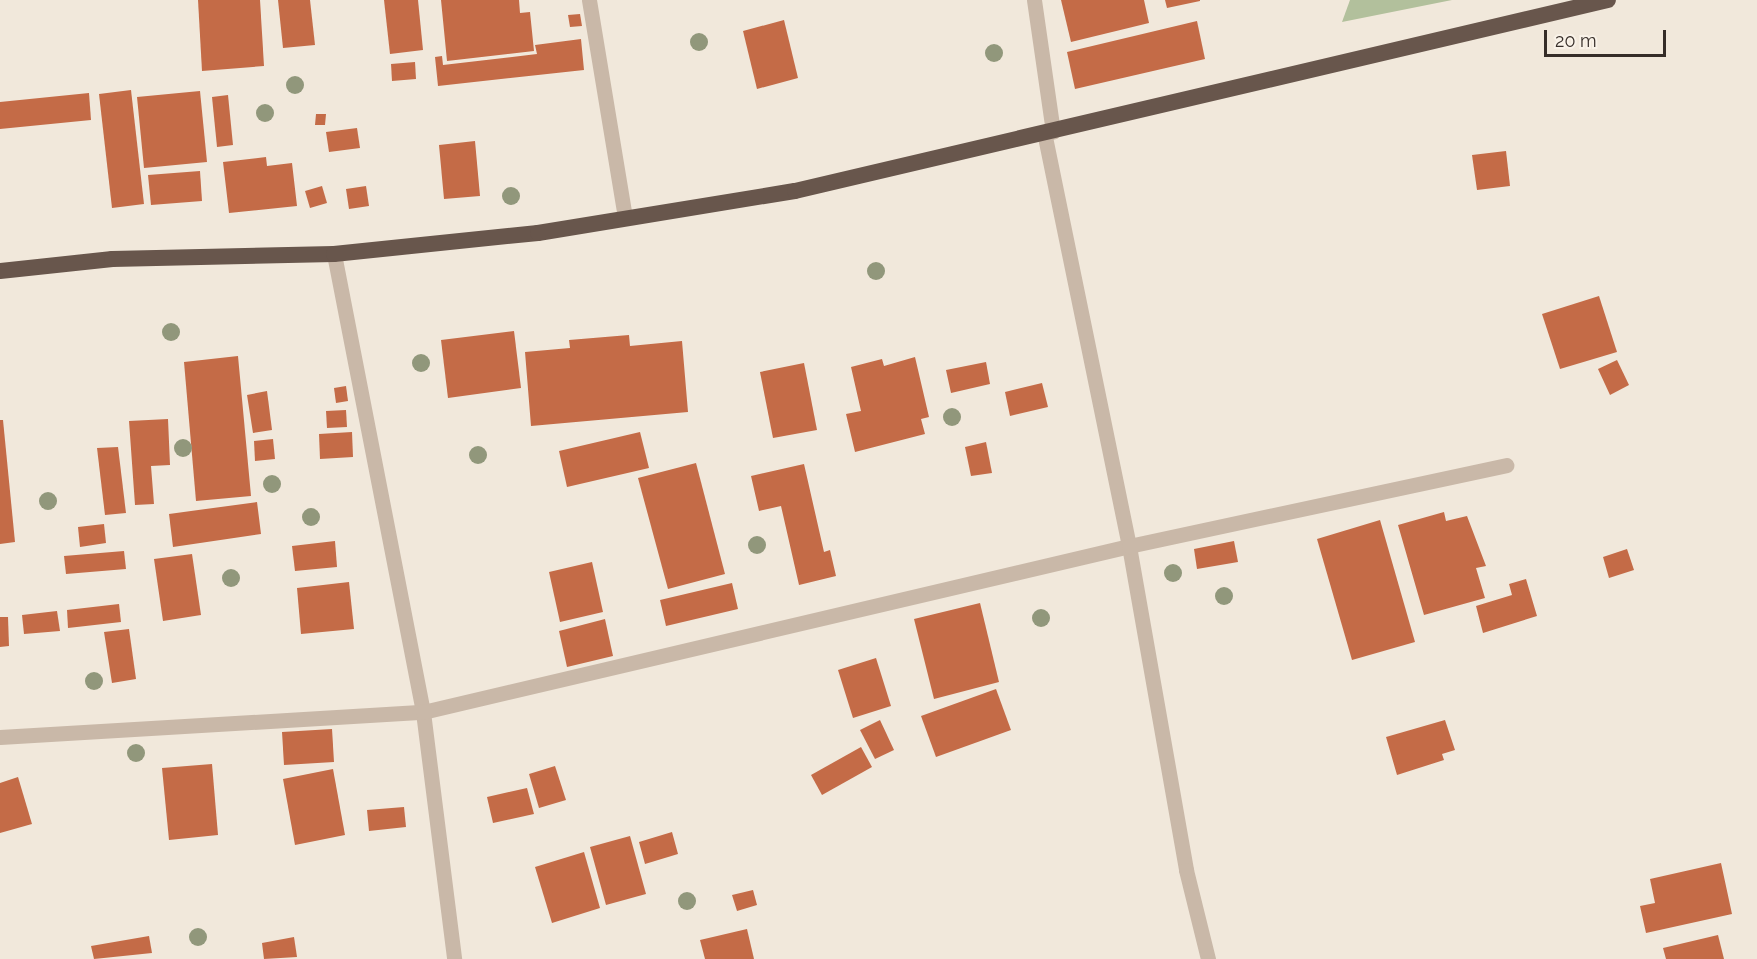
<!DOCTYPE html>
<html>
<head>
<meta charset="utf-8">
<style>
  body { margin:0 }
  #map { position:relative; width:1757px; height:959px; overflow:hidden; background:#f1e8db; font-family:Raleway,sans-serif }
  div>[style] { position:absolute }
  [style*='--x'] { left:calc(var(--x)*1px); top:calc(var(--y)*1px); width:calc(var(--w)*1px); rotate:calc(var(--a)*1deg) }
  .green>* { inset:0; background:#b2c09c }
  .building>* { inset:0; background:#c46b47 }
  .minor>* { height:15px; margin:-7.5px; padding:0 7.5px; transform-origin:7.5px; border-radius:7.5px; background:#c9b8a8 }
  .trunk>* { height:16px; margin:-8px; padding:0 8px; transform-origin:8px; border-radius:8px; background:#68564c }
  .trees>* { width:18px; height:18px; margin:-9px; border-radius:50%; background:#91977b }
  span { translate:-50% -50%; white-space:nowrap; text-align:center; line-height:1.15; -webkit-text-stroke:6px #f9f2e8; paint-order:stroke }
  .scale { position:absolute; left:1544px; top:30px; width:122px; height:27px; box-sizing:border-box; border:3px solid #362d28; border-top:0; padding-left:8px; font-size:18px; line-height:21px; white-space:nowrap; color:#362d28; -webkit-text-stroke:4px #f9f2e8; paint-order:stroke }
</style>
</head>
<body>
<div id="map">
  <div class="green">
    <div style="clip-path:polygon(1350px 0,1452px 0,1342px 22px)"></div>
  </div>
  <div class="building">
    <div style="clip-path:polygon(198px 0,260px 0,264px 66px,202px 71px)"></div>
    <div style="clip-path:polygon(278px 0,310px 0,315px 45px,283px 48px)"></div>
    <div style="clip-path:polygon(384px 0,418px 0,423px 50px,390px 54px)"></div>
    <div style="clip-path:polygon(441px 0,519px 0,520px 13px,530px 12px,534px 51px,447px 61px)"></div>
    <div style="clip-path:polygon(1061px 0,1144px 0,1149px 23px,1071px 42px)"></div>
    <div style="clip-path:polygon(1165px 0,1200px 0,1200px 1px,1167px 8px)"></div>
    <div style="clip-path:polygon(580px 14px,582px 26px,570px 27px,568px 15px)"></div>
    <div style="clip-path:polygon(784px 20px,798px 78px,757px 89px,743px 31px)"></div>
    <div style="clip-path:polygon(1197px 21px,1205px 59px,1075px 89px,1067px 52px)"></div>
    <div style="clip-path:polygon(581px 39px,584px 70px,438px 86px,435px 57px,442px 56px,443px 65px,537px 54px,535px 45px)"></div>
    <div style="clip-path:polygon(415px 62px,416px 79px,392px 81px,391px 64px)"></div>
    <div style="clip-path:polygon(131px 90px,144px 204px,112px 208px,99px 94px)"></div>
    <div style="clip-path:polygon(200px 91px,207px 162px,144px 168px,137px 97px)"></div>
    <div style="clip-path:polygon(89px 93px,91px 120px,0 129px,0 102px)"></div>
    <div style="clip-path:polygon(228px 95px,233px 145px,217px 147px,212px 97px)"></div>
    <div style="clip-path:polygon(316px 114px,326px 114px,325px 125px,315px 125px)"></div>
    <div style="clip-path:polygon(357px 128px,360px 148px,329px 152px,326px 132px)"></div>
    <div style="clip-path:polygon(475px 141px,480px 196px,444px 199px,439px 145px)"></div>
    <div style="clip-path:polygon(1506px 151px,1510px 186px,1477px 190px,1472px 155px)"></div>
    <div style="clip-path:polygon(266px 157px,267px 166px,292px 163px,297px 206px,229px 213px,223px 162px)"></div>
    <div style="clip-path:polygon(200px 171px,202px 201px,151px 205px,148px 175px)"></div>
    <div style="clip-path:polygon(322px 186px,327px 203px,310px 208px,305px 191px)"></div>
    <div style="clip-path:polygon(366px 186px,369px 206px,349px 209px,346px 189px)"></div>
    <div style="clip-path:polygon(1599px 296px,1617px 352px,1560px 369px,1542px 314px)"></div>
    <div style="clip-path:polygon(514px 331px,521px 388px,448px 398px,441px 340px)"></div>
    <div style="clip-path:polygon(629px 335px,630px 346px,682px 341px,688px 412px,531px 426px,525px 352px,570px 348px,569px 340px)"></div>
    <div style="clip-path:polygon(238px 356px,251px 496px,196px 501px,184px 362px)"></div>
    <div style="clip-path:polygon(915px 357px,929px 417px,921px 419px,925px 434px,855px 452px,846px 414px,861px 411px,851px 367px,882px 359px,884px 366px)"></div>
    <div style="clip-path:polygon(1617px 360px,1629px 385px,1610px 395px,1598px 369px)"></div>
    <div style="clip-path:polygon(986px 362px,990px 384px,951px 393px,946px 370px)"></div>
    <div style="clip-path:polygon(804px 363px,817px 430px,773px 438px,760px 372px)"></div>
    <div style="clip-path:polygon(1042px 383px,1048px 407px,1010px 416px,1005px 392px)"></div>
    <div style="clip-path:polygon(346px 386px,348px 401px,336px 403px,334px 388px)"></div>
    <div style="clip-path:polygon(267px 391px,272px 430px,253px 433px,247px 395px)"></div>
    <div style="clip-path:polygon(346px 410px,347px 427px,327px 428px,326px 411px)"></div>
    <div style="clip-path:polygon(168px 419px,170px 465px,151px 466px,154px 504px,135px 505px,129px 421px)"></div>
    <div style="clip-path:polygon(0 420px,3px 420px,15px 542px,0 544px)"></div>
    <div style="clip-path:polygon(352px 432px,353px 457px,320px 459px,319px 434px)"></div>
    <div style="clip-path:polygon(640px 432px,649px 468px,567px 487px,559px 451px)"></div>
    <div style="clip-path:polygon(273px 439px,275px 459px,255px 461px,254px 441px)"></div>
    <div style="clip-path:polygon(986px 442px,992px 473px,971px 476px,965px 447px)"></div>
    <div style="clip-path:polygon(118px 447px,126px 513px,105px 515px,97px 448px)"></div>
    <div style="clip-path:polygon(696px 463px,725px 574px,668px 589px,638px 478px)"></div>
    <div style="clip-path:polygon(804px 464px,824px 552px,830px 550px,836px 576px,799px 585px,781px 506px,759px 511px,751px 476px)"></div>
    <div style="clip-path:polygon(257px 502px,261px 534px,173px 547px,169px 514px)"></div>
    <div style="clip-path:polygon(1444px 512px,1446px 521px,1467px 516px,1486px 566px,1476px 568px,1485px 598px,1424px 615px,1398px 525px)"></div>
    <div style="clip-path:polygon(1380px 520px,1415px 642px,1352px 660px,1317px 539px)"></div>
    <div style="clip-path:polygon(104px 524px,106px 543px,80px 547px,78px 527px)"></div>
    <div style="clip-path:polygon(335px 541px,337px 567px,295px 571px,292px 546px)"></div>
    <div style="clip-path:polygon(1234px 541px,1238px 562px,1197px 569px,1194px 549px)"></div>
    <div style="clip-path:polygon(1627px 549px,1634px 570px,1609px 578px,1603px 557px)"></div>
    <div style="clip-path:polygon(124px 551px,126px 569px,66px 574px,64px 556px)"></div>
    <div style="clip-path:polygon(192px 554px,201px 615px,163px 621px,154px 559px)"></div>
    <div style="clip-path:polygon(592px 562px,603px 612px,560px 622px,549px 572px)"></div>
    <div style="clip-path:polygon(1526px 579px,1537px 616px,1483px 633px,1476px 606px,1512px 595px,1509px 584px)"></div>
    <div style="clip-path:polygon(349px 582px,354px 629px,301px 634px,297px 588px)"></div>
    <div style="clip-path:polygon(732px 583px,738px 609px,666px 626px,660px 600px)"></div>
    <div style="clip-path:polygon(980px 603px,999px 682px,934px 699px,914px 619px)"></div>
    <div style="clip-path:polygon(119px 604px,121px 622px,68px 628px,67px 610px)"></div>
    <div style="clip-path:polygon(57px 611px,60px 631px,24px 634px,22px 615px)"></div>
    <div style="clip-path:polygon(0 617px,8px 617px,9px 646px,0 647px)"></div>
    <div style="clip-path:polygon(605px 619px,613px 656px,567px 667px,559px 631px)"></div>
    <div style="clip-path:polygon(129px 629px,136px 679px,112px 683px,104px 632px)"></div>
    <div style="clip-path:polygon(876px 658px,891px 706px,853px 718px,838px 670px)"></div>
    <div style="clip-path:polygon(996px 689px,1011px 730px,936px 757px,921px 716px)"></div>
    <div style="clip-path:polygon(880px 720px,894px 750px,875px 759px,860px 730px)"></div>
    <div style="clip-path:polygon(1445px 720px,1455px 750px,1442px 754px,1444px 760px,1397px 775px,1386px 737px)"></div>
    <div style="clip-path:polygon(332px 729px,334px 762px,284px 765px,282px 732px)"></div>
    <div style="clip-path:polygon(861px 747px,872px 767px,822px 795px,811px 775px)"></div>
    <div style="clip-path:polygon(212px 764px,218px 835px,169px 840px,162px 768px)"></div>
    <div style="clip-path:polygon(555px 766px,566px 800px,539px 808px,529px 774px)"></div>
    <div style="clip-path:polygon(333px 769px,345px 835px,295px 845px,283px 779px)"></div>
    <div style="clip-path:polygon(18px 777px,32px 824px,0 833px,0 783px)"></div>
    <div style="clip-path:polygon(527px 788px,534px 814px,493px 823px,487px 797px)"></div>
    <div style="clip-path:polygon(404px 807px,406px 827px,369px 831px,367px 810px)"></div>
    <div style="clip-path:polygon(672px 832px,678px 854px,645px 864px,639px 842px)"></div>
    <div style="clip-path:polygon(630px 836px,646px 894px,606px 905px,590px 847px)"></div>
    <div style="clip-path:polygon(584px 852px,600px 908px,552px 923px,535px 867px)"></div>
    <div style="clip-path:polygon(1721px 863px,1732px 914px,1646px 933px,1640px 906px,1655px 903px,1650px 879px)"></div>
    <div style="clip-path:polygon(753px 890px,757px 905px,737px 911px,732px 895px)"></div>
    <div style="clip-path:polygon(747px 929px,754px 959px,705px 959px,700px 940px)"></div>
    <div style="clip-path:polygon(1718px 935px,1724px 959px,1666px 959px,1663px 948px)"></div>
    <div style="clip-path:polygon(149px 936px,152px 953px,94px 959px,91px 946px)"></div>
    <div style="clip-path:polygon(294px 937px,297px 957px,264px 959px,262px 943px)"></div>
  </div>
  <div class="minor">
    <div style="--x:589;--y:0;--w:221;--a:80.6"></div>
    <div style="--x:1034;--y:0;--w:133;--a:81.8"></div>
    <div style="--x:1044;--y:132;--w:423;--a:78.4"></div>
    <div style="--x:1129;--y:546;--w:329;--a:80"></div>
    <div style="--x:1186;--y:870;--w:92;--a:76.1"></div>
    <div style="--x:334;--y:254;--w:467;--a:79"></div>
    <div style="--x:423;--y:712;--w:249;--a:82.8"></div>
    <div style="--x:0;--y:737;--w:424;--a:-3.4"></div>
    <div style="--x:423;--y:712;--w:725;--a:-13.23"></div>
    <div style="--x:1129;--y:546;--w:386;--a:-12.1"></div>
  </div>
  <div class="trunk">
    <div style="--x:0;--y:271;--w:113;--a:-6.1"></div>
    <div style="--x:112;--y:259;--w:222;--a:-1.3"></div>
    <div style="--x:334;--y:254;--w:205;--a:-5.9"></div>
    <div style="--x:538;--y:233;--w:260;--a:-9.3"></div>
    <div style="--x:795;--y:191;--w:835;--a:-13.22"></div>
  </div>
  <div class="trees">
    <div style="left:699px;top:42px"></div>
    <div style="left:994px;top:53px"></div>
    <div style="left:295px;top:85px"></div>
    <div style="left:265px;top:113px"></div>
    <div style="left:511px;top:196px"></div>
    <div style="left:876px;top:271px"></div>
    <div style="left:171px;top:332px"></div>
    <div style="left:421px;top:363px"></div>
    <div style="left:952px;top:417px"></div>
    <div style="left:183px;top:448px"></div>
    <div style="left:478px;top:455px"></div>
    <div style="left:272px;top:484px"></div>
    <div style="left:48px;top:501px"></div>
    <div style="left:311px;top:517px"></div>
    <div style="left:757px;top:545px"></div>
    <div style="left:1173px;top:573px"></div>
    <div style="left:231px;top:578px"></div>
    <div style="left:1224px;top:596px"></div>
    <div style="left:1041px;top:618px"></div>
    <div style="left:94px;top:681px"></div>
    <div style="left:136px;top:753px"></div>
    <div style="left:687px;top:901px"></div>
    <div style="left:198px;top:937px"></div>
  </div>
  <div class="scale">20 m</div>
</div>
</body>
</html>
